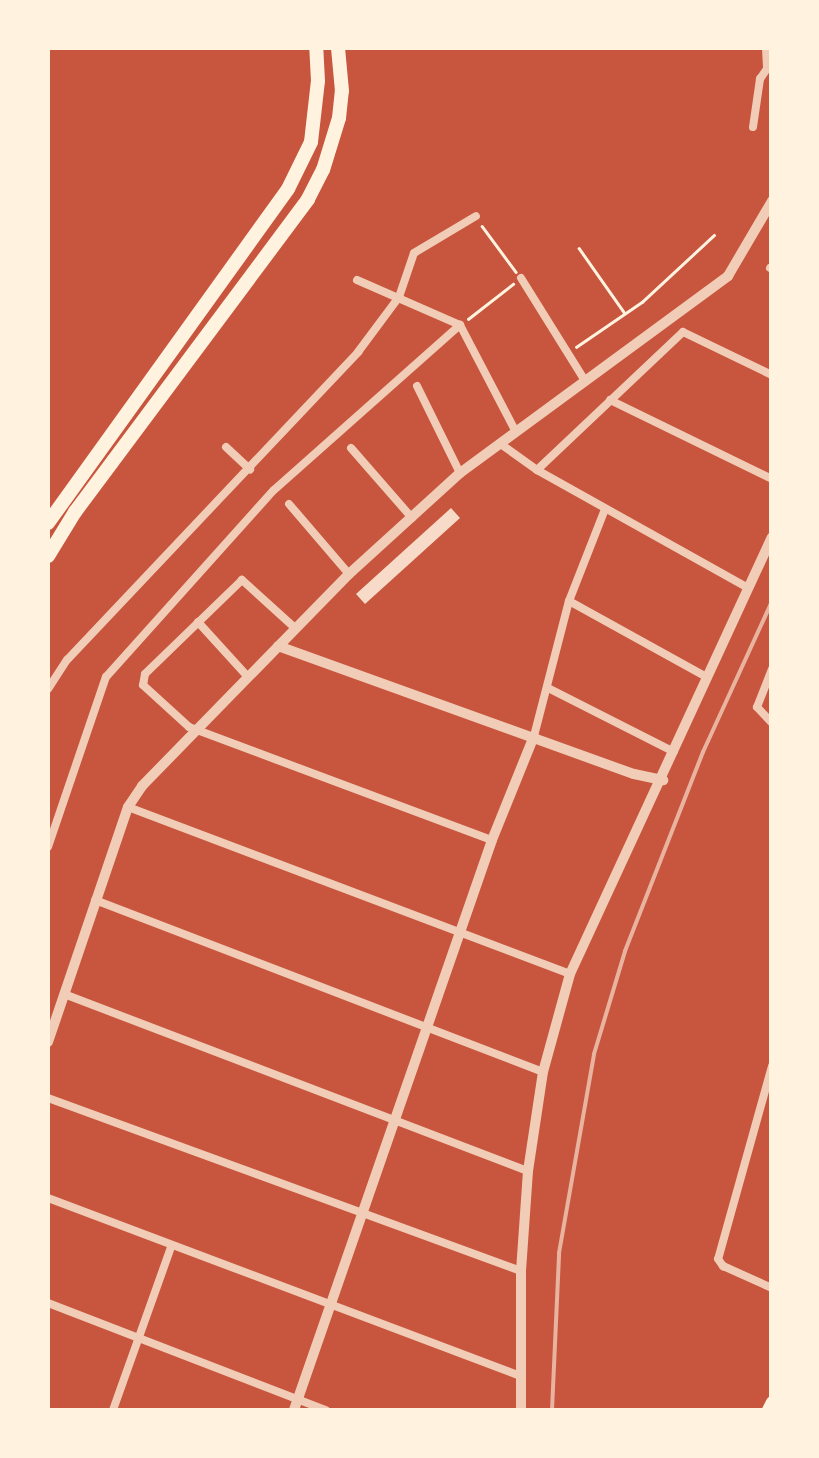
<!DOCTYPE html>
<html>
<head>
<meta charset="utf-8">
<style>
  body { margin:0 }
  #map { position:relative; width:819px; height:1458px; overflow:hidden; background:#c8553d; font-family:"Source Sans 3",sans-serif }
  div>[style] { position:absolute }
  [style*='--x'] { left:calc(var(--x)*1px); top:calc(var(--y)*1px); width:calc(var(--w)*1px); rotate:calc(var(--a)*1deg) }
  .building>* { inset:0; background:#f7dbc8 }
  .path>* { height:2.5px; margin:-1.25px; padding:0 1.25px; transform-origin:1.25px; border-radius:1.25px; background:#fff3e0 }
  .minor>* { height:8px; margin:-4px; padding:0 4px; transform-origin:4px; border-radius:4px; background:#f1ccb7 }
  .tertiary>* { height:10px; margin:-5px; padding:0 5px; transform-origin:5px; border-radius:5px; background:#f1ccb7 }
  .primary>* { height:12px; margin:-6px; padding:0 6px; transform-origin:6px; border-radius:6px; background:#fff3e0 }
  .trunk>* { height:14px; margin:-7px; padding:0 7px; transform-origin:7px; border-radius:7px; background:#fff3e0 }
  .rail>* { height:4px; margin:-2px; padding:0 2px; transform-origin:2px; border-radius:2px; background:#e9b49f }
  span { translate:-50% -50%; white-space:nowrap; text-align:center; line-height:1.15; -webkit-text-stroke:10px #fff3e0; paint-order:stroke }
  .frame { position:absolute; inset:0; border:50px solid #fff3e0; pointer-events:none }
</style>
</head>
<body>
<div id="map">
  <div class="building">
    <div style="clip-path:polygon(451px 508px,460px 518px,365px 604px,356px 594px)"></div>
  </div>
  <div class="path">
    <div style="--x:482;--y:226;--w:57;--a:53.5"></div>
    <div style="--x:579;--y:248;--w:78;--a:54.9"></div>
    <div style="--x:468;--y:319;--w:57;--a:-37.9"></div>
    <div style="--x:576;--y:347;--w:80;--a:-34.3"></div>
    <div style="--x:642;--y:302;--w:98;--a:-42.9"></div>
  </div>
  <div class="minor">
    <div style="--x:766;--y:48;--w:19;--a:87"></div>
    <div style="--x:753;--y:127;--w:49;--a:-81.7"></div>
    <div style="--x:760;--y:79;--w:22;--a:-56"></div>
    <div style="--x:770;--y:268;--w:2;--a:27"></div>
    <div style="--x:521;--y:278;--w:121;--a:58.1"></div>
    <div style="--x:357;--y:280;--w:112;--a:23.6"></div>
    <div style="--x:460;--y:325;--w:121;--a:62.4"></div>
    <div style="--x:417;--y:386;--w:97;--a:63.7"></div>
    <div style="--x:610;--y:400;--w:180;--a:26"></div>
    <div style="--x:502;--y:445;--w:43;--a:35.5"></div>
    <div style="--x:537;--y:470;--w:242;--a:29.2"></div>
    <div style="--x:226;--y:447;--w:33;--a:43"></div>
    <div style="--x:351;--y:448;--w:93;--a:48.9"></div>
    <div style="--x:537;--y:470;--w:201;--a:-43.4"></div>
    <div style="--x:683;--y:332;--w:99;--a:25.8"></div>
    <div style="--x:289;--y:504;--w:92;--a:49.4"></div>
    <div style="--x:569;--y:601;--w:155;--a:28.9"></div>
    <div style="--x:198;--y:622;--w:74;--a:47.7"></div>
    <div style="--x:295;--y:628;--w:72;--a:-137.8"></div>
    <div style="--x:242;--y:580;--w:135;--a:135.9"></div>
    <div style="--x:145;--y:674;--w:11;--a:100"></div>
    <div style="--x:143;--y:685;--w:62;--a:42.4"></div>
    <div style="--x:189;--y:727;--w:323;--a:20.5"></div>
    <div style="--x:772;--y:669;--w:41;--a:111.5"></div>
    <div style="--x:757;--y:707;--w:22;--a:47"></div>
    <div style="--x:548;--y:688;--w:141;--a:26.9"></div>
    <div style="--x:48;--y:689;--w:35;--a:-57"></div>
    <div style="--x:67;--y:660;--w:424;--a:-46.6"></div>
    <div style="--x:358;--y:352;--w:69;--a:-53.3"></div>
    <div style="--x:399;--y:297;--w:46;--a:-71.2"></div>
    <div style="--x:414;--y:253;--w:72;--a:-30.8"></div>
    <div style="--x:534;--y:736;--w:139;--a:-75.5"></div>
    <div style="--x:569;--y:601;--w:99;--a:-68.6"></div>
    <div style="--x:128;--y:807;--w:472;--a:20.7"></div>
    <div style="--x:48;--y:847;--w:180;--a:-71.2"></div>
    <div style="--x:106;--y:677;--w:251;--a:-48.1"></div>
    <div style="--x:274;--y:490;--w:249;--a:-41.6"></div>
    <div style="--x:95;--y:900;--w:480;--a:21"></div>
    <div style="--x:64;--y:994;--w:497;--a:20.9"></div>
    <div style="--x:772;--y:1066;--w:200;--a:105.6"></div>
    <div style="--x:718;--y:1259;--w:9;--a:54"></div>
    <div style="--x:723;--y:1266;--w:54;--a:24.2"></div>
    <div style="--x:48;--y:1098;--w:504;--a:20.09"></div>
    <div style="--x:48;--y:1198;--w:502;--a:20.64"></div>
    <div style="--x:48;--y:1303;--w:298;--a:21.1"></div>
    <div style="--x:113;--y:1410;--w:173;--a:-70.4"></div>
  </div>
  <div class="tertiary">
    <div style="--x:278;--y:646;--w:378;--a:19.8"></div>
    <div style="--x:634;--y:774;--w:30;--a:12"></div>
    <div style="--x:48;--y:1042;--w:248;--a:-71.2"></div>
    <div style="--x:128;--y:807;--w:25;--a:-56"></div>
    <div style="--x:142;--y:786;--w:296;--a:-45.7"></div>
    <div style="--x:349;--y:574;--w:150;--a:-42.3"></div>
    <div style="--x:460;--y:473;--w:333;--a:-36.3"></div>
    <div style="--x:728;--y:276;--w:87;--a:-59.6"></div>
    <div style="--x:294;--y:1410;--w:603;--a:-70.84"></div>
    <div style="--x:492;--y:840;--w:112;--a:-68"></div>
    <div style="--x:521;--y:1410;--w:139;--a:-90"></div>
    <div style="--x:521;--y:1271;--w:100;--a:-86"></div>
    <div style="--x:528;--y:1171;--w:100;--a:-81.4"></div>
    <div style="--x:543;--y:1072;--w:102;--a:-74.6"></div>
    <div style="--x:570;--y:974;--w:481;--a:-65.2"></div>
  </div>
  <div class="primary">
    <div style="--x:768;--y:1410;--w:9;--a:-63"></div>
  </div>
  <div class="trunk">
    <div style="--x:48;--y:523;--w:411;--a:-54.3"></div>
    <div style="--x:288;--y:189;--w:52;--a:-63.9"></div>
    <div style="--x:311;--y:142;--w:61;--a:-83.5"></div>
    <div style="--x:318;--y:81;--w:33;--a:-93"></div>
    <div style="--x:48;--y:556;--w:52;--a:-58.5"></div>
    <div style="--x:75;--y:512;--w:390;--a:-53.3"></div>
    <div style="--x:308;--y:199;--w:33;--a:-63"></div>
    <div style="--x:323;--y:170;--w:54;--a:-72.9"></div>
    <div style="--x:339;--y:118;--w:27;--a:-84"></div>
    <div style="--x:342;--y:91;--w:43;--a:-95.3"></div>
  </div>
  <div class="rail">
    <div style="--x:552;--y:1410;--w:157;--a:-87.4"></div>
    <div style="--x:559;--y:1253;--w:202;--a:-80"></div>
    <div style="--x:594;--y:1054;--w:108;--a:-73.2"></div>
    <div style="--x:625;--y:951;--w:214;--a:-68.6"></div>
    <div style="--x:703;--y:752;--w:166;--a:-65.4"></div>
  </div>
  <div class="frame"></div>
</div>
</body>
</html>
